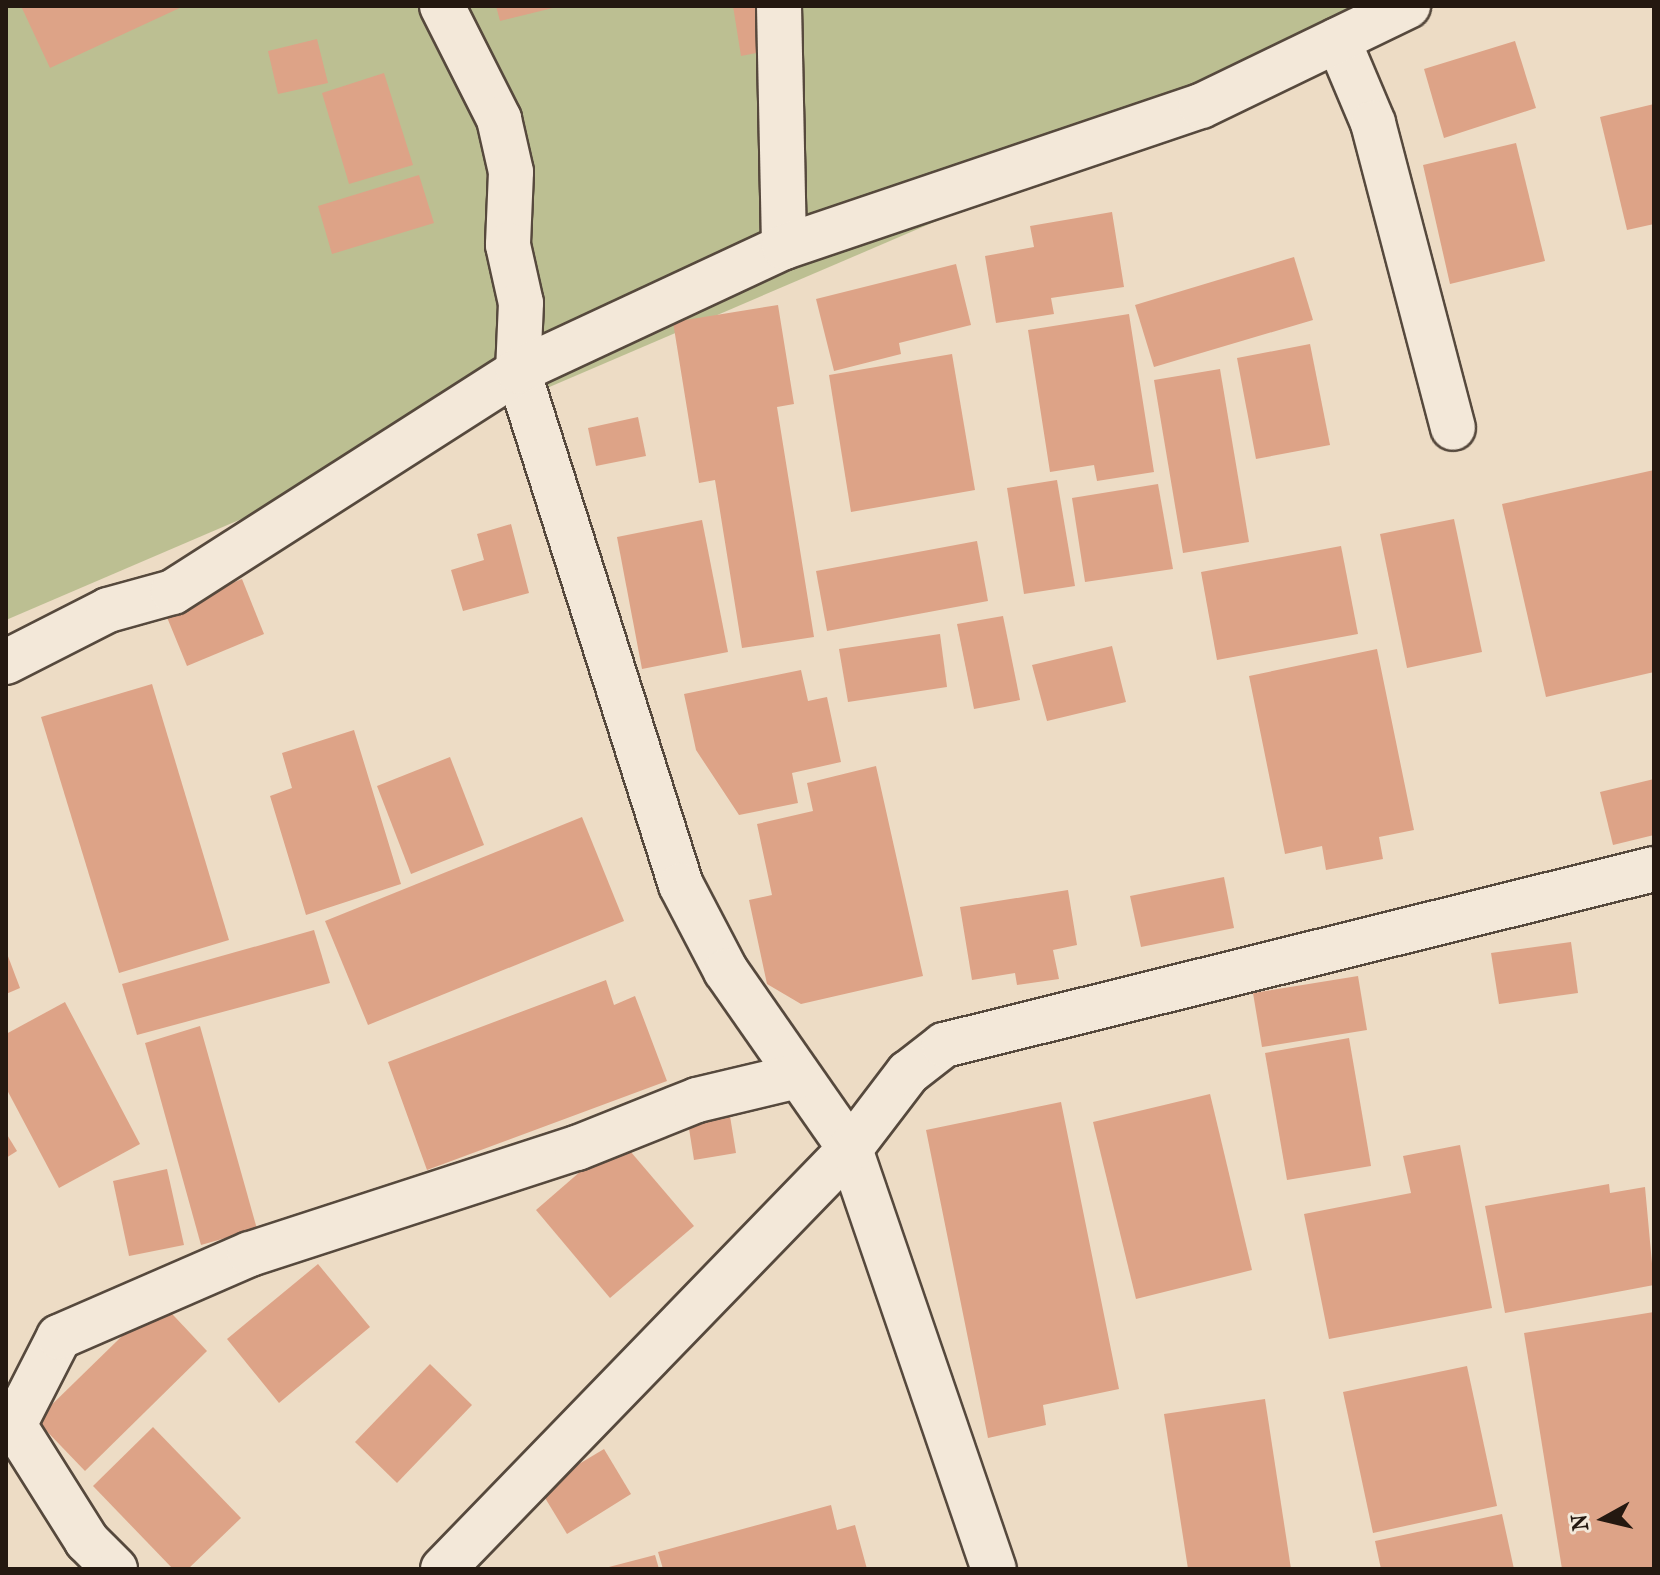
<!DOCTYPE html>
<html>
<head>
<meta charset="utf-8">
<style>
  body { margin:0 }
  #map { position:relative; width:1660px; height:1575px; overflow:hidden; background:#eddcc5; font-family:"IM FELL French Canon",serif }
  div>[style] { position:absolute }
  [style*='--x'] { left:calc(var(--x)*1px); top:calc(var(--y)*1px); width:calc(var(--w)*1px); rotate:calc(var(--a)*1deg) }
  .green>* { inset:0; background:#bcbf92 }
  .building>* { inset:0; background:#dda387 }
  .roads { filter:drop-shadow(2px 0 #56493d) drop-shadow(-2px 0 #56493d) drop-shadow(0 2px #56493d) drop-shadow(0 -2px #56493d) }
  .minor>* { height:44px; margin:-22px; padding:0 22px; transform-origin:22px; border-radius:22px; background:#f3e8d9 }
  span { translate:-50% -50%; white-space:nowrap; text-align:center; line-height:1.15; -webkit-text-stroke:6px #f3e8d9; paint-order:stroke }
  .frame { position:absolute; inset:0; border:8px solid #241810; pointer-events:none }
  .north { position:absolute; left:1564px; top:1479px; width:80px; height:80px; -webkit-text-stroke:6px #f3e8d9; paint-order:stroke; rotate:262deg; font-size:22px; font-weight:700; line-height:32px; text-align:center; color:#241810 }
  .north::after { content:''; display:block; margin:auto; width:28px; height:36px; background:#241810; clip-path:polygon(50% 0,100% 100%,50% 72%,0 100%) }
</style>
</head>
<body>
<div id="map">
  <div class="green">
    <div style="clip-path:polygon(6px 6px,1438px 6px,6px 620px)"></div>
  </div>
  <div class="building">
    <div style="clip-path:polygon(21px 6px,184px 6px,50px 68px)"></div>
    <div style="clip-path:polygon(496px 6px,557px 6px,557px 7px,500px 21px)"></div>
    <div style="clip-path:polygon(733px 6px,769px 6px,777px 49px,741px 56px)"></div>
    <div style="clip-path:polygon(317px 39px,328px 83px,278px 94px,268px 51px)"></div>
    <div style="clip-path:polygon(1515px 41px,1536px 108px,1444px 138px,1424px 69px)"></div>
    <div style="clip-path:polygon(384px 73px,413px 165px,349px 184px,322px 93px)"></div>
    <div style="clip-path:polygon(1654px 104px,1654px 224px,1627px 230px,1600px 117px)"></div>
    <div style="clip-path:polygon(1516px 143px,1545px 261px,1450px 284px,1423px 165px)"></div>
    <div style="clip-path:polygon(419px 175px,434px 223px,332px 254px,318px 206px)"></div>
    <div style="clip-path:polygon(1112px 212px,1124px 287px,1051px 298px,1054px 314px,996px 323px,985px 256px,1034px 247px,1030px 226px)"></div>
    <div style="clip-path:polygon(1294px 257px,1313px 320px,1154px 367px,1135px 305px)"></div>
    <div style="clip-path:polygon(956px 264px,971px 325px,899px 343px,901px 354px,834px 371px,816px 299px)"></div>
    <div style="clip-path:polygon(778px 305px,794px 404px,777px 407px,814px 637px,742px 648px,715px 480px,699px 483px,673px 322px)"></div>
    <div style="clip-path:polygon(1129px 314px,1154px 472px,1097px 481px,1094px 465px,1050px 472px,1028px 330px)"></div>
    <div style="clip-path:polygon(1310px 344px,1330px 445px,1256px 459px,1237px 358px)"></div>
    <div style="clip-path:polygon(952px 354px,975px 490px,851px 512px,829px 375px)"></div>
    <div style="clip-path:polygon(1220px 369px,1249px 542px,1183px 553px,1154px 380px)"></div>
    <div style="clip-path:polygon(638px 417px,646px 456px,596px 466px,588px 428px)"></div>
    <div style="clip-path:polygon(1654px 470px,1654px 672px,1546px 697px,1502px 504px)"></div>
    <div style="clip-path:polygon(1057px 480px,1075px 586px,1024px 594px,1007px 488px)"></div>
    <div style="clip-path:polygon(1158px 484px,1173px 569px,1085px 582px,1072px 498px)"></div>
    <div style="clip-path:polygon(1454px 519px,1482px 652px,1407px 668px,1380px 534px)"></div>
    <div style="clip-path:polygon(702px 520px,728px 652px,642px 669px,617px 537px)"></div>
    <div style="clip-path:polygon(511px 524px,529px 593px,463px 611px,451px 570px,484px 560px,477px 534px)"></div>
    <div style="clip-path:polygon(977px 541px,988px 601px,827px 631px,816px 571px)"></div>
    <div style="clip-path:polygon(1341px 546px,1358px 634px,1217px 660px,1201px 572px)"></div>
    <div style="clip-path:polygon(242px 579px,264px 634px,187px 666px,164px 610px)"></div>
    <div style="clip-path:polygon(1003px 616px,1020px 700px,974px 709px,957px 624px)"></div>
    <div style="clip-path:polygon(940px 634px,947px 687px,848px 702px,839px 649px)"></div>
    <div style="clip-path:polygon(1112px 646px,1126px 702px,1047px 721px,1032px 665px)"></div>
    <div style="clip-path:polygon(1377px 649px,1414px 830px,1379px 837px,1383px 859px,1326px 870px,1322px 846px,1285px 854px,1249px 676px)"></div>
    <div style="clip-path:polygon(801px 670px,808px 701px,827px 697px,841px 762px,792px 773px,798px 803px,739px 815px,696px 750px,684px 694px)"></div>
    <div style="clip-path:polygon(152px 684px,229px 940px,119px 973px,41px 717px)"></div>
    <div style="clip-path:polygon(354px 730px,401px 884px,306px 915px,270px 796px,292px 788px,282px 753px)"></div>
    <div style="clip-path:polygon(450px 757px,484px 845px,411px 874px,377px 786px)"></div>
    <div style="clip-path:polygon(876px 766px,923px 976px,801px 1004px,767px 984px,749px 900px,772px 895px,757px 824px,813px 811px,807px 783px)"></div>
    <div style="clip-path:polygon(1654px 779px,1654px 835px,1613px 845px,1600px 792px)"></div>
    <div style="clip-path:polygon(582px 817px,624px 921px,368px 1025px,325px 921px)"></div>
    <div style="clip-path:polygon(1224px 877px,1234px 928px,1141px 947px,1130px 896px)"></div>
    <div style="clip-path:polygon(1068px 890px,1077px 945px,1053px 950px,1059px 979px,1017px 985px,1015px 973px,972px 980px,960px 907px)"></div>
    <div style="clip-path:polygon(314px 930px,330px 983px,137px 1035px,122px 984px)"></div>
    <div style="clip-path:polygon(1571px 942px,1578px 993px,1499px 1004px,1491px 953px)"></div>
    <div style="clip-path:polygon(6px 951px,20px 988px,6px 994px)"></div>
    <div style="clip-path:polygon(1358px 976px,1367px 1030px,1262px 1047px,1253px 993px)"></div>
    <div style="clip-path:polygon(606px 980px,614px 1005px,635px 996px,667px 1081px,427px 1170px,388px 1062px)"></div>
    <div style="clip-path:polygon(65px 1002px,140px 1144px,59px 1188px,6px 1088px,6px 1034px)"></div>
    <div style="clip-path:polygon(200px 1026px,257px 1229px,201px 1245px,145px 1043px)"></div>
    <div style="clip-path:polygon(1349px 1038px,1371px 1166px,1287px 1180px,1265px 1053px)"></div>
    <div style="clip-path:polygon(1210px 1094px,1252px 1270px,1136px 1299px,1093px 1122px)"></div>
    <div style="clip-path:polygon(1061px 1102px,1119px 1389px,1043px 1405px,1046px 1425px,988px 1438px,926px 1130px)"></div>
    <div style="clip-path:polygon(729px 1110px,736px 1153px,694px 1160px,687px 1116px)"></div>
    <div style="clip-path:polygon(6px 1133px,17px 1151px,6px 1158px)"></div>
    <div style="clip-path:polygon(619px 1138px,694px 1226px,610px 1298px,536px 1210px)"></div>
    <div style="clip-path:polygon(1460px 1145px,1492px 1308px,1329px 1339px,1304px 1214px,1411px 1193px,1403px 1156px)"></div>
    <div style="clip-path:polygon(167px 1169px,184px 1245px,129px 1256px,113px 1181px)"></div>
    <div style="clip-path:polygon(1609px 1184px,1610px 1193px,1645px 1187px,1654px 1285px,1505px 1313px,1485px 1206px)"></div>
    <div style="clip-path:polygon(318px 1264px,370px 1327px,279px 1403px,227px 1339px)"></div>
    <div style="clip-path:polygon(159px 1300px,207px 1351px,85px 1471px,36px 1420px)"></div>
    <div style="clip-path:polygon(1654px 1312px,1654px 1569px,1562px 1569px,1524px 1333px)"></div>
    <div style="clip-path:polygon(430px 1364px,472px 1405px,397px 1483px,355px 1442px)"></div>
    <div style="clip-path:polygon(1467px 1366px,1497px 1506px,1373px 1533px,1343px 1392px)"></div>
    <div style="clip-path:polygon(1265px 1399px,1291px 1569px,1188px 1569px,1164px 1414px)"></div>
    <div style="clip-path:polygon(153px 1427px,241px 1518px,188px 1569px,173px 1569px,93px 1486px)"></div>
    <div style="clip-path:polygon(604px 1449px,631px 1494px,567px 1534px,539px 1488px)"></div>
    <div style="clip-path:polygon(831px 1505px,837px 1530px,855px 1525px,867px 1569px,663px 1569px,658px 1552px)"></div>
    <div style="clip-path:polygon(1502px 1514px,1514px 1569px,1381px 1569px,1375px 1541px)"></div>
    <div style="clip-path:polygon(655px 1555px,659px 1569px,605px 1569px,605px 1568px)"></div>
  </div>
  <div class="roads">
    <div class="minor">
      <div style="--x:442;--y:6;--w:127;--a:63.2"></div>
      <div style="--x:499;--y:119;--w:54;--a:77.2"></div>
      <div style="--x:511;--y:172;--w:73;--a:92.4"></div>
      <div style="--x:508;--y:245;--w:59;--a:77.4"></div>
      <div style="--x:521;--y:303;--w:68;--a:92.5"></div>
      <div style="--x:518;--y:371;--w:539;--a:72.41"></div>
      <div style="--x:681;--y:885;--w:97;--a:62.4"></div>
      <div style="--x:726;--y:971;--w:217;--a:55.1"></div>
      <div style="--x:850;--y:1149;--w:444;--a:71.1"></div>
      <div style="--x:779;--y:6;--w:241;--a:88.8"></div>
      <div style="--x:1338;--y:40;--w:90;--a:67.1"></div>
      <div style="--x:1373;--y:123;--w:315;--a:75.3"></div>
      <div style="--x:6;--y:662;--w:114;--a:-27"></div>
      <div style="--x:108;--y:610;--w:67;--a:-15.5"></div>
      <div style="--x:173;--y:592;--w:410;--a:-32.6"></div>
      <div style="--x:518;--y:371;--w:293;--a:-25"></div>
      <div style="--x:784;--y:247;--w:440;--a:-18.7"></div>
      <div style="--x:1201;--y:106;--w:230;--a:-25.8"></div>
      <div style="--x:115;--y:1569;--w:40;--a:-135"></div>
      <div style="--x:87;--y:1541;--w:137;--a:-122.2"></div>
      <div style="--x:14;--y:1425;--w:99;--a:-62.9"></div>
      <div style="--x:59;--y:1337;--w:208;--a:-23.5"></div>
      <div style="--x:250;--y:1254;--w:344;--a:-18"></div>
      <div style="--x:577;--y:1148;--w:129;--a:-21.8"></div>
      <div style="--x:697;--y:1100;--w:104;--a:-13.4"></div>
      <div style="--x:443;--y:1569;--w:585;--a:-45.9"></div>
      <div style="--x:850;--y:1149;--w:96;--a:-52.7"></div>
      <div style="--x:908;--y:1073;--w:46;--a:-37.9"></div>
      <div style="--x:944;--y:1045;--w:731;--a:-13.92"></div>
    </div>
  </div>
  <div class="frame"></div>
  <div class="north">N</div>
</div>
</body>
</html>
